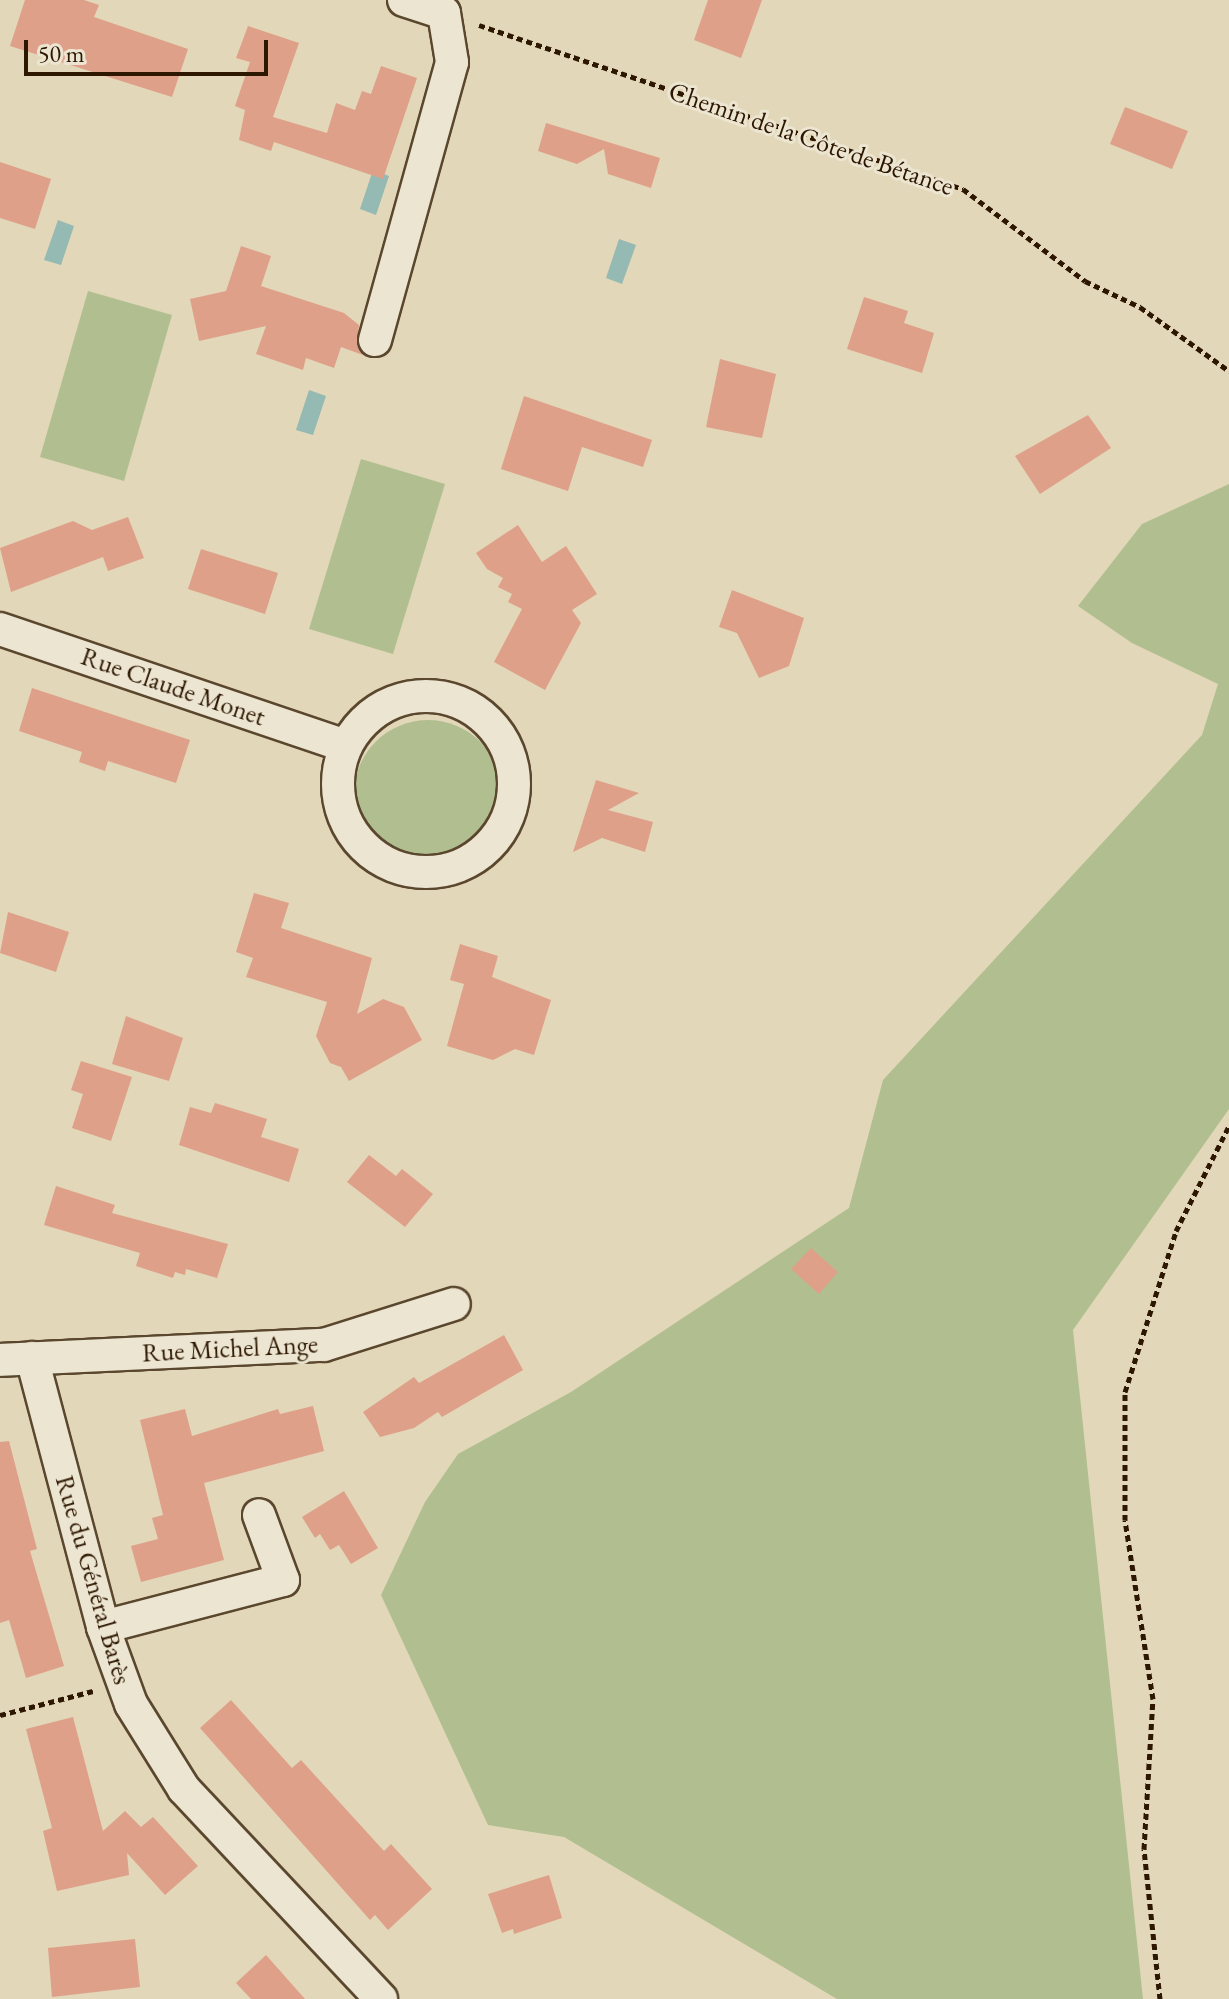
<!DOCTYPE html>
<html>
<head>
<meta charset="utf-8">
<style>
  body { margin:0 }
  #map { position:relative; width:1229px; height:1999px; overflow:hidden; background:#e2d7b8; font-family:"EB Garamond",serif }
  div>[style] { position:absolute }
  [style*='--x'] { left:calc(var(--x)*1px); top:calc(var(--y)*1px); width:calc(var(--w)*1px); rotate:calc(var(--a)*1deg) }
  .green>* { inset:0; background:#b1bf90 }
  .round { border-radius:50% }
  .water>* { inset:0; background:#95b9b3 }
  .building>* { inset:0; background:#dfa089 }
  .path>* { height:5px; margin-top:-2.5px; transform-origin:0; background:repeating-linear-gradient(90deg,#2d1700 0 6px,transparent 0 10px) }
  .roads { filter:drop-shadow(2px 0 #5a472e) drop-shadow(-2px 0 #5a472e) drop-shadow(0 2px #5a472e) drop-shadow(0 -2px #5a472e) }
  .minor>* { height:32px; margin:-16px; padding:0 16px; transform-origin:16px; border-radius:16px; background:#ece5d1 }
  .minor>.ring { margin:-16px; padding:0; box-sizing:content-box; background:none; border:32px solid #ece5d1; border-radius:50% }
  span { translate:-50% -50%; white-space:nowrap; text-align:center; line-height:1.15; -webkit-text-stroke:6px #ece5d1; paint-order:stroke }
  .street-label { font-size:26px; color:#2d1700 }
  .scale { position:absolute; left:24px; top:40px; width:244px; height:36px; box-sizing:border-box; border:4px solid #2d1700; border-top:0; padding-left:10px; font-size:24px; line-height:28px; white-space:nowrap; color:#2d1700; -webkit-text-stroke:6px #ece5d1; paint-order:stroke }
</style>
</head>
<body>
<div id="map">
  <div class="green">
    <div style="clip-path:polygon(88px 291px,172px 315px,124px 481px,40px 457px)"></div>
    <div style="clip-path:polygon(361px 459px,445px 484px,393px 654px,309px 629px)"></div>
    <div style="clip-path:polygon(1229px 484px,1229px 1109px,1073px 1330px,1143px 1999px,837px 1999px,564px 1837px,488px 1825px,381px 1595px,425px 1502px,458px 1454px,571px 1392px,849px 1208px,883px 1080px,1202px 735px,1218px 684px,1132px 643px,1078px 606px,1142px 524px)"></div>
    <div class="round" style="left:354px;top:720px;width:148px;height:148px"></div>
  </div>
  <div class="water">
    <div style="clip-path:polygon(373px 170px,389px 176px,376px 215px,360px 209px)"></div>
    <div style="clip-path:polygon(58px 220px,74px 226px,61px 265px,44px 260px)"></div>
    <div style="clip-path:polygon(619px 239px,636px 245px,622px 284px,606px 278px)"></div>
    <div style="clip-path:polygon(309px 390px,326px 396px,313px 435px,296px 430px)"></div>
  </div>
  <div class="building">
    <div style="clip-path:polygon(25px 0,84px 0,99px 5px,94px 17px,188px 49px,172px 97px,10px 46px)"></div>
    <div style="clip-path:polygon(708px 0,762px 0,741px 58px,694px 40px)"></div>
    <div style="clip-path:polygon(248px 26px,299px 43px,273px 117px,327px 133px,336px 103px,355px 110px,362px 91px,371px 94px,381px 66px,417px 78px,383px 179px,274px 142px,271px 151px,239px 140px,245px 110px,235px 106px,250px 62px,236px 58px)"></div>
    <div style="clip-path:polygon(1125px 107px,1188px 131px,1172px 169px,1110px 144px)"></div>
    <div style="clip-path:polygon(546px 123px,660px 158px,651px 188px,608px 174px,604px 149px,577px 164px,538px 151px)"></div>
    <div style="clip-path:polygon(0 162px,51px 179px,35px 229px,0 218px)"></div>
    <div style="clip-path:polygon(241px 246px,271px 256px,261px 286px,344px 313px,359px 325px,357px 344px,363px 355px,341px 347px,334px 368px,306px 358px,303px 370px,256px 354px,266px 326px,199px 341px,190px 299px,226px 291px)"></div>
    <div style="clip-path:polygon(864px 297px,908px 311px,904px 323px,934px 333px,922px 373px,847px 349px)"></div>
    <div style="clip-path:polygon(720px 359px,776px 374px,762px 438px,706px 427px)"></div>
    <div style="clip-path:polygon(524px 396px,652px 440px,643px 467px,582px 447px,568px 491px,501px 469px)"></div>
    <div style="clip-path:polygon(1088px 415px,1111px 448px,1040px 494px,1015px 456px)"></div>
    <div style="clip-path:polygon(128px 517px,144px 558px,108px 571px,103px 557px,11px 592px,0 548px,73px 521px,92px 530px)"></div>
    <div style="clip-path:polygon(518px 525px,542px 562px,566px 546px,597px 594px,572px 610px,581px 623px,545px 690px,494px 662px,522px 609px,508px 602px,512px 594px,498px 587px,503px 578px,487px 569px,476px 553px)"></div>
    <div style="clip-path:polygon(201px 549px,278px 573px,265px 614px,188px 589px)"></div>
    <div style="clip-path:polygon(732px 590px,804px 618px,789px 666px,759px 678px,737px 633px,719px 627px)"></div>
    <div style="clip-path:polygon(32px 688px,190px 740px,176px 783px,108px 761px,105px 771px,79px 762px,82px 752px,19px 731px)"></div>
    <div style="clip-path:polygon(596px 780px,639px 793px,608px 810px,653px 822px,645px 852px,602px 838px,573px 852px)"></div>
    <div style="clip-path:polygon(254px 893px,289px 903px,281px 928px,372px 958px,357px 1014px,383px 999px,404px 1007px,422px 1040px,349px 1081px,341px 1067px,330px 1063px,316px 1036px,327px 1002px,246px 977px,253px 958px,236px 952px)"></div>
    <div style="clip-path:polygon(8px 912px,69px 932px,56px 972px,0 953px)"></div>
    <div style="clip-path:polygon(460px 944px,498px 956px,492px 977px,551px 1000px,534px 1055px,515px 1049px,493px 1060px,447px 1046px,464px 984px,450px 980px)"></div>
    <div style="clip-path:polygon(126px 1016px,183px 1038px,169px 1081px,112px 1064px)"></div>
    <div style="clip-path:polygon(81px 1061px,132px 1077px,111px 1141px,72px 1128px,83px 1094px,71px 1090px)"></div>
    <div style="clip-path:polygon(215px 1103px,267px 1119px,261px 1137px,299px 1149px,289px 1182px,179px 1145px,190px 1107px,211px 1113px)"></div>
    <div style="clip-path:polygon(369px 1155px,396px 1176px,402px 1169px,433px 1194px,405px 1227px,347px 1182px)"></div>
    <div style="clip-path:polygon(56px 1186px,115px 1205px,112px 1213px,228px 1244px,217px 1278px,186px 1269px,185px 1275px,175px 1272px,173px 1278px,136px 1266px,140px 1253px,44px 1225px)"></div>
    <div style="clip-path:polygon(811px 1248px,838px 1272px,819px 1294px,791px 1269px)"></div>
    <div style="clip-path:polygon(504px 1335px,523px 1370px,442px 1417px,438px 1412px,414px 1428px,380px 1437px,363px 1412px,414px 1377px,419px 1383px)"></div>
    <div style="clip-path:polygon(313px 1406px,324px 1451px,204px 1483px,224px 1560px,141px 1582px,131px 1546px,158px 1539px,152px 1518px,163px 1515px,140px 1420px,185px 1409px,192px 1436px,278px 1409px,280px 1414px)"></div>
    <div style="clip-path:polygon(9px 1441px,37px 1549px,30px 1551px,64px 1666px,26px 1678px,9px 1620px,0 1623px,0 1442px)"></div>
    <div style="clip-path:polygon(344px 1491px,378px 1548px,351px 1564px,339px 1545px,330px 1550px,320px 1534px,315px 1538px,302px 1517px)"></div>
    <div style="clip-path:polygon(231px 1700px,292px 1768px,301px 1760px,384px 1851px,391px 1844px,432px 1889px,388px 1930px,375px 1915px,370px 1920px,200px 1728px)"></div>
    <div style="clip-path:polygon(73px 1717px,103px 1831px,125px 1811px,141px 1827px,153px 1817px,198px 1866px,165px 1895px,127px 1853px,129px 1875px,57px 1891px,43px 1831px,52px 1828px,26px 1729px)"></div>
    <div style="clip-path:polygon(549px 1875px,562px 1918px,514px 1934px,513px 1929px,502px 1933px,488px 1894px)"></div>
    <div style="clip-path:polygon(135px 1939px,140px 1987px,52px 1997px,48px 1948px)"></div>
    <div style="clip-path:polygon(266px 1955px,305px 1999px,251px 1999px,236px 1983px)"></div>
  </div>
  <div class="path">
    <div style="--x:479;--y:25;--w:511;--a:18.72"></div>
    <div style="--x:963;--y:189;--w:153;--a:37"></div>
    <div style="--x:1085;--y:281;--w:61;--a:25.3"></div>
    <div style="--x:1140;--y:307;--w:110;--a:35.7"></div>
    <div style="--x:0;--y:1715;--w:96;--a:-14.5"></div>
    <div style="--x:1160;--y:1999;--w:151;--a:-96.1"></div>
    <div style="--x:1144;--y:1849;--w:150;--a:-86.6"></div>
    <div style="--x:1153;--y:1699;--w:181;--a:-98.9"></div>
    <div style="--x:1125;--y:1520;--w:128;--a:-90"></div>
    <div style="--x:1125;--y:1392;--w:169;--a:-72.4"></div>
    <div style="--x:1176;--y:1231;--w:118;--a:-63.2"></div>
  </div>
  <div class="roads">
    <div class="minor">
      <div style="--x:404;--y:0;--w:42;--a:18"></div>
      <div style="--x:375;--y:340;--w:288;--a:-74.5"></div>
      <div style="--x:452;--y:62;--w:50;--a:-99.3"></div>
      <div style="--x:0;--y:629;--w:365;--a:18.7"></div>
      <div class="ring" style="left:338px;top:696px;width:144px;height:144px"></div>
      <div style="--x:32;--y:1358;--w:278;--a:75.2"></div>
      <div style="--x:103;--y:1627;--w:82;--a:70"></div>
      <div style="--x:131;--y:1704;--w:100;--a:58.1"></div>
      <div style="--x:184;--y:1789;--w:288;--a:46.8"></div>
      <div style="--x:0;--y:1360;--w:324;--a:-2.7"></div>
      <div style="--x:324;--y:1345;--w:136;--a:-17.5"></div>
      <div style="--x:103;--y:1627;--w:186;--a:-14.6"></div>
      <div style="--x:283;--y:1580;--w:69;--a:-110.3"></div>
    </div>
  </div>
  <div class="street-label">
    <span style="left:811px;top:139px;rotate:19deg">Chemin de la Côte de Bétance</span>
    <span style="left:173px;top:687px;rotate:19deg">Rue Claude Monet</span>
    <span style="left:230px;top:1349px;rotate:-3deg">Rue Michel Ange</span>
    <span style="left:93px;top:1580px;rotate:74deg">Rue du Général Barès</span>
  </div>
  <div class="scale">50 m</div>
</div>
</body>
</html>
